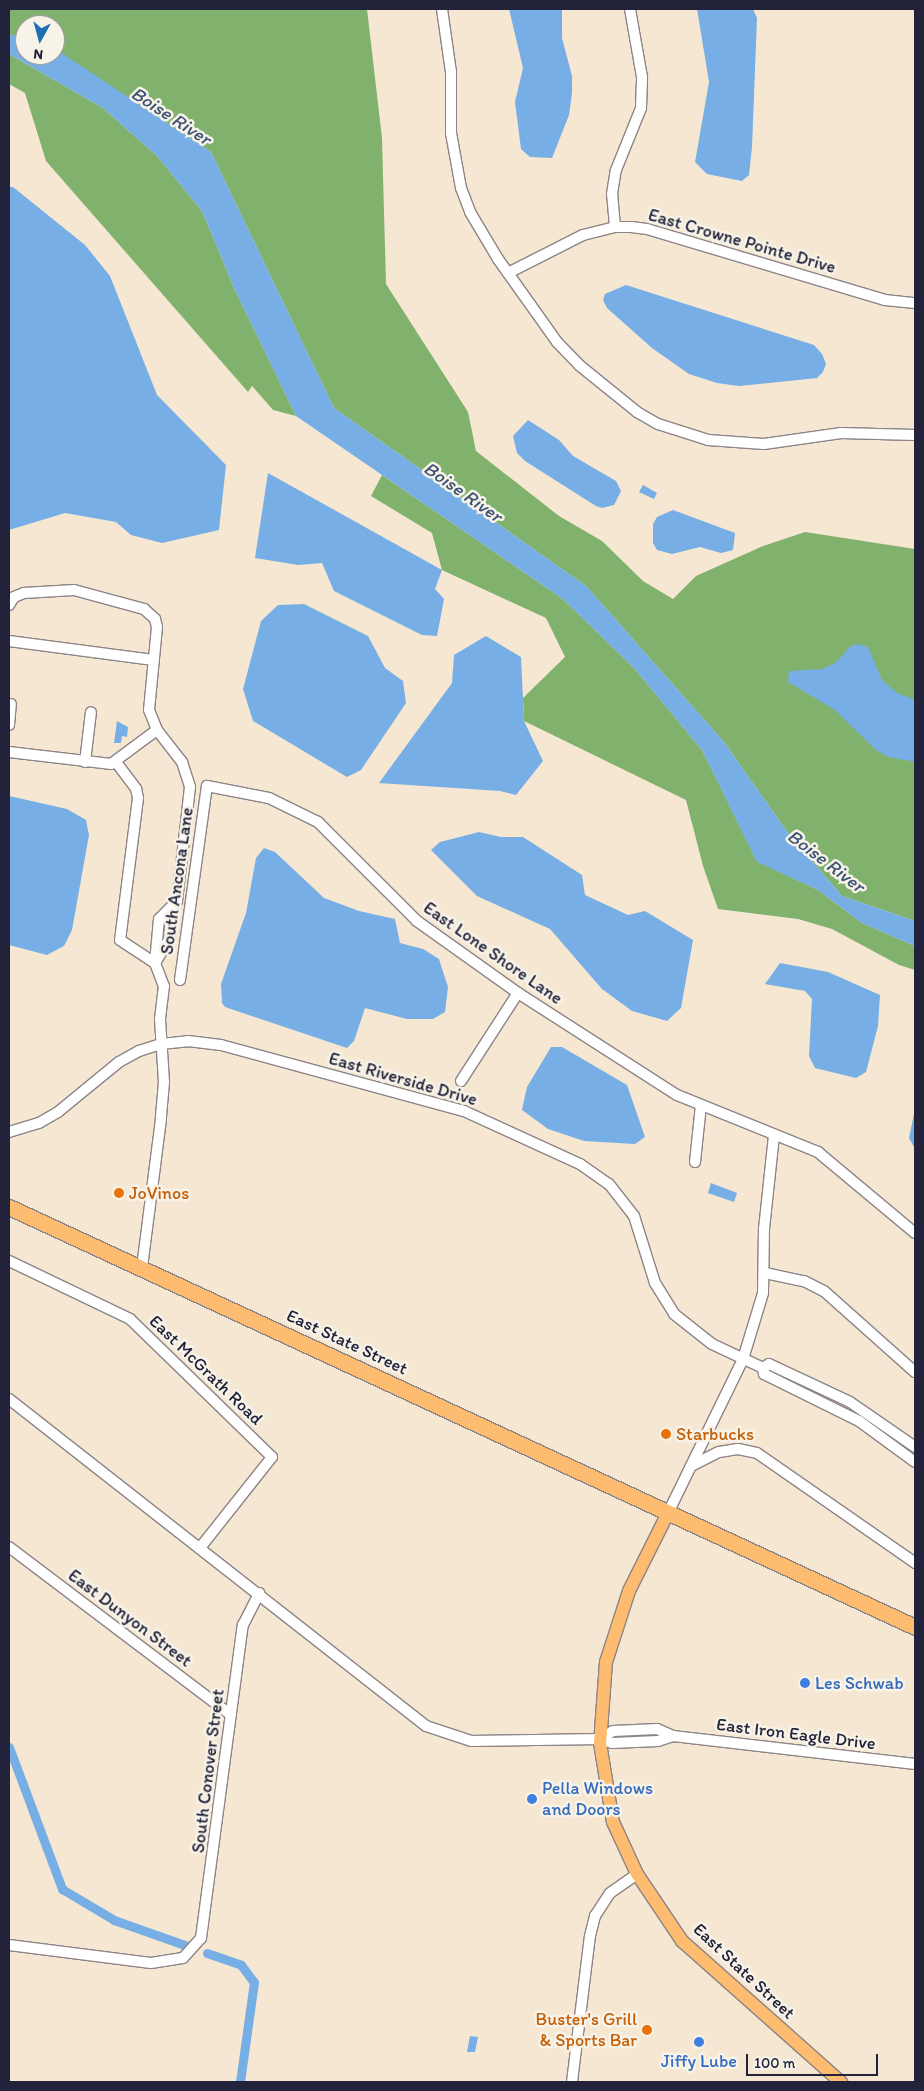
<!DOCTYPE html>
<html>
<head>
<meta charset="utf-8">
<style>
  body { margin:0 }
  #map { position:relative; width:924px; height:2091px; overflow:hidden; background:#f6e7d3; font-family:Itim,sans-serif }
  div>[style] { position:absolute }
  [style*='--x'] { left:calc(var(--x)*1px); top:calc(var(--y)*1px); width:calc(var(--w)*1px); rotate:calc(var(--a)*1deg) }
  .forest>* { inset:0; background:#80b26d }
  .water>* { inset:0; background:#76aee5 }
  .canal>* { height:9px; margin:-4.5px; padding:0 4.5px; transform-origin:4.5px; border-radius:4.5px; background:#76aee5 }
  .roads { filter:drop-shadow(1px 0 #8c8487) drop-shadow(-1px 0 #8c8487) drop-shadow(0 1px #8c8487) drop-shadow(0 -1px #8c8487) }
  .minor>* { height:10px; margin:-5px; padding:0 5px; transform-origin:5px; border-radius:5px; background:#fff }
  .major>* { height:12px; margin:-6px; padding:0 6px; transform-origin:6px; border-radius:6px; background:#febc70 }
  .highway>* { height:15px; margin:-7.5px; padding:0 7.5px; transform-origin:7.5px; border-radius:7.5px; background:#febc70 }
  .dots>* { width:14px; height:14px; translate:-50% -50%; box-sizing:border-box; border:2px solid #f7f3e8; border-radius:50% }
  span { translate:-50% -50%; white-space:nowrap; text-align:center; line-height:1.15; -webkit-text-stroke:5px #f7f3e8; paint-order:stroke }
  .street-label { font-size:18px; color:#22223b }
  .food-label { font-size:18px; color:#c56008 }
  .left { translate:0 -50%; text-align:left }
  .right { translate:-100% -50%; text-align:right }
  .shop-label { font-size:18px; color:#366cbe }
  .water-label { font-size:19px; color:#3f5376; font-style:italic }
  .frame { position:absolute; inset:0; border:10px solid #22223b; pointer-events:none }
  .north { position:absolute; left:15px; top:15px; width:50px; height:50px; box-sizing:border-box; background:#f7f3e8; border:1px solid #a29fa3; border-radius:50%; rotate:187deg; font-size:14px; font-weight:700; line-height:20px; text-align:center; color:#22223b }
  .north::after { content:''; display:block; margin:auto; width:18px; height:22px; background:#1f6fb2; clip-path:polygon(50% 0,100% 100%,50% 72%,0 100%) }
  .scale { position:absolute; left:746px; top:2054px; width:132px; height:22px; box-sizing:border-box; border:2px solid #22223b; border-top:0; padding-left:6px; font-size:15px; line-height:18px; white-space:nowrap; color:#22223b; -webkit-text-stroke:4px #f7f3e8; paint-order:stroke }
</style>
</head>
<body>
<div id="map">
  <div class="forest">
    <div style="clip-path:polygon(9px 9px,367px 9px,382px 138px,386px 284px,468px 412px,476px 451px,559px 516px,602px 541px,643px 581px,673px 599px,696px 576px,763px 546px,805px 532px,915px 549px,915px 921px,842px 896px,788px 833px,724px 742px,586px 586px,334px 408px,211px 152px,55px 50px,55px 25px,25px 25px,25px 40px,9px 34px)"></div>
    <div style="clip-path:polygon(9px 54px,103px 108px,157px 156px,202px 211px,235px 290px,296px 416px,273px 410px,252px 386px,248px 392px,46px 161px,25px 93px,9px 84px)"></div>
    <div style="clip-path:polygon(382px 475px,563px 599px,634px 668px,702px 750px,757px 861px,818px 890px,862px 923px,915px 946px,915px 970px,899px 965px,832px 929px,798px 919px,718px 909px,703px 866px,686px 800px,524px 721px,523px 698px,565px 657px,546px 618px,442px 570px,432px 533px,371px 496px)"></div>
  </div>
  <div class="water">
    <div style="clip-path:polygon(509px 9px,562px 9px,562px 38px,572px 76px,572px 93px,569px 115px,552px 158px,530px 157px,521px 149px,515px 102px,523px 68px)"></div>
    <div style="clip-path:polygon(697px 9px,753px 9px,757px 18px,752px 147px,749px 175px,742px 181px,707px 174px,695px 162px,709px 82px)"></div>
    <div style="clip-path:polygon(9px 34px,25px 40px,25px 55px,55px 55px,55px 50px,60px 52px,211px 152px,334px 408px,586px 586px,724px 742px,788px 833px,842px 896px,915px 921px,915px 946px,862px 923px,818px 890px,757px 862px,702px 750px,634px 668px,563px 599px,296px 416px,235px 290px,202px 211px,157px 156px,103px 108px,9px 54px)"></div>
    <div style="clip-path:polygon(9px 187px,13px 187px,85px 245px,110px 276px,157px 395px,226px 465px,219px 530px,162px 543px,131px 535px,116px 522px,65px 513px,9px 530px)"></div>
    <div style="clip-path:polygon(626px 285px,814px 345px,822px 354px,826px 364px,823px 372px,817px 378px,739px 386px,717px 383px,689px 374px,652px 348px,607px 308px,603px 300px,605px 294px)"></div>
    <div style="clip-path:polygon(528px 420px,559px 440px,573px 456px,616px 481px,621px 491px,614px 505px,602px 508px,596px 506px,525px 461px,517px 453px,513px 436px)"></div>
    <div style="clip-path:polygon(268px 473px,442px 570px,435px 589px,444px 599px,437px 636px,422px 635px,334px 591px,322px 563px,298px 565px,255px 558px)"></div>
    <div style="clip-path:polygon(643px 485px,657px 493px,654px 499px,639px 492px)"></div>
    <div style="clip-path:polygon(673px 510px,735px 533px,733px 550px,721px 553px,700px 547px,672px 554px,657px 550px,653px 543px,653px 524px,657px 517px)"></div>
    <div style="clip-path:polygon(278px 605px,304px 604px,368px 636px,385px 668px,403px 681px,406px 703px,361px 770px,347px 777px,253px 721px,243px 689px,261px 621px)"></div>
    <div style="clip-path:polygon(486px 636px,521px 657px,524px 721px,543px 761px,516px 795px,500px 791px,379px 783px,452px 683px,454px 655px)"></div>
    <div style="clip-path:polygon(859px 644px,868px 647px,882px 680px,897px 693px,915px 700px,915px 762px,888px 757px,876px 750px,835px 710px,788px 682px,789px 671px,823px 669px,835px 663px,851px 646px)"></div>
    <div style="clip-path:polygon(117px 721px,128px 727px,127px 737px,122px 736px,121px 743px,114px 743px)"></div>
    <div style="clip-path:polygon(9px 796px,67px 809px,86px 820px,89px 835px,72px 930px,64px 946px,47px 955px,9px 945px)"></div>
    <div style="clip-path:polygon(479px 832px,501px 837px,523px 837px,582px 875px,585px 895px,628px 915px,645px 911px,693px 940px,681px 1008px,667px 1021px,632px 1011px,602px 989px,550px 929px,477px 896px,431px 850px,440px 842px)"></div>
    <div style="clip-path:polygon(264px 848px,275px 852px,324px 898px,359px 911px,395px 919px,400px 943px,423px 949px,439px 959px,448px 987px,445px 1012px,433px 1019px,407px 1019px,365px 1008px,354px 1041px,347px 1048px,225px 1007px,222px 1003px,221px 984px,246px 913px,256px 858px)"></div>
    <div style="clip-path:polygon(780px 963px,828px 972px,880px 995px,878px 1026px,866px 1072px,856px 1078px,815px 1068px,809px 1056px,812px 999px,805px 991px,765px 984px)"></div>
    <div style="clip-path:polygon(551px 1047px,562px 1047px,627px 1085px,645px 1137px,635px 1144px,584px 1141px,548px 1129px,522px 1110px,527px 1087px)"></div>
    <div style="clip-path:polygon(915px 1109px,915px 1149px,909px 1138px)"></div>
    <div style="clip-path:polygon(711px 1183px,737px 1193px,734px 1202px,708px 1193px)"></div>
    <div style="clip-path:polygon(470px 2036px,478px 2037px,475px 2052px,467px 2052px)"></div>
  </div>
  <div class="canal">
    <div style="--x:9;--y:1747;--w:152;--a:69.5"></div>
    <div style="--x:62;--y:1889;--w:61;--a:30.8"></div>
    <div style="--x:114;--y:1920;--w:84;--a:19.5"></div>
    <div style="--x:207;--y:1953;--w:36;--a:19"></div>
    <div style="--x:241;--y:1965;--w:21;--a:53"></div>
    <div style="--x:254;--y:1982;--w:101;--a:98"></div>
  </div>
  <div class="roads">
    <div class="minor">
      <div style="--x:442;--y:9;--w:64;--a:81.9"></div>
      <div style="--x:451;--y:72;--w:61;--a:90"></div>
      <div style="--x:451;--y:133;--w:56;--a:79.7"></div>
      <div style="--x:461;--y:188;--w:26;--a:69"></div>
      <div style="--x:470;--y:212;--w:55;--a:59.2"></div>
      <div style="--x:498;--y:259;--w:102;--a:54.6"></div>
      <div style="--x:557;--y:342;--w:32;--a:46"></div>
      <div style="--x:579;--y:365;--w:75;--a:39"></div>
      <div style="--x:637;--y:412;--w:24;--a:30"></div>
      <div style="--x:658;--y:424;--w:52;--a:17.7"></div>
      <div style="--x:708;--y:440;--w:56;--a:4.1"></div>
      <div style="--x:764;--y:444;--w:78;--a:-8.1"></div>
      <div style="--x:841;--y:433;--w:74;--a:1.5"></div>
      <div style="--x:615;--y:227;--w:33;--a:-95"></div>
      <div style="--x:612;--y:194;--w:24;--a:-81"></div>
      <div style="--x:616;--y:170;--w:67;--a:-68"></div>
      <div style="--x:641;--y:108;--w:31;--a:-88"></div>
      <div style="--x:642;--y:77;--w:69;--a:-100"></div>
      <div style="--x:508;--y:273;--w:84;--a:-26.9"></div>
      <div style="--x:583;--y:235;--w:33;--a:-14"></div>
      <div style="--x:615;--y:227;--w:16;--a:0"></div>
      <div style="--x:631;--y:227;--w:16;--a:7"></div>
      <div style="--x:647;--y:229;--w:248;--a:16.6"></div>
      <div style="--x:885;--y:300;--w:30;--a:6"></div>
      <div style="--x:9;--y:605;--w:9;--a:-58"></div>
      <div style="--x:14;--y:597;--w:11;--a:-22"></div>
      <div style="--x:24;--y:593;--w:50;--a:-3.4"></div>
      <div style="--x:74;--y:590;--w:73;--a:15.2"></div>
      <div style="--x:144;--y:609;--w:15;--a:42"></div>
      <div style="--x:155;--y:619;--w:8;--a:76"></div>
      <div style="--x:157;--y:627;--w:83;--a:95.5"></div>
      <div style="--x:149;--y:710;--w:22;--a:68"></div>
      <div style="--x:157;--y:730;--w:41;--a:52"></div>
      <div style="--x:182;--y:762;--w:26;--a:72"></div>
      <div style="--x:190;--y:787;--w:115;--a:96.5"></div>
      <div style="--x:177;--y:901;--w:25;--a:135"></div>
      <div style="--x:159;--y:919;--w:44;--a:95.2"></div>
      <div style="--x:155;--y:963;--w:27;--a:-59"></div>
      <div style="--x:169;--y:940;--w:32;--a:-85"></div>
      <div style="--x:9;--y:641;--w:146;--a:7.5"></div>
      <div style="--x:9;--y:725;--w:21;--a:-85"></div>
      <div style="--x:9;--y:752;--w:103;--a:6.7"></div>
      <div style="--x:111;--y:764;--w:57;--a:-36.5"></div>
      <div style="--x:85;--y:762;--w:50;--a:-83.2"></div>
      <div style="--x:116;--y:762;--w:34;--a:53"></div>
      <div style="--x:136;--y:789;--w:9;--a:77"></div>
      <div style="--x:138;--y:798;--w:143;--a:97.2"></div>
      <div style="--x:120;--y:940;--w:42;--a:33.3"></div>
      <div style="--x:155;--y:963;--w:25;--a:69"></div>
      <div style="--x:164;--y:986;--w:33;--a:97"></div>
      <div style="--x:160;--y:1019;--w:63;--a:86.4"></div>
      <div style="--x:164;--y:1082;--w:37;--a:95"></div>
      <div style="--x:161;--y:1119;--w:150;--a:97.3"></div>
      <div style="--x:180;--y:980;--w:196;--a:-82.1"></div>
      <div style="--x:207;--y:786;--w:63;--a:11"></div>
      <div style="--x:269;--y:798;--w:55;--a:26.1"></div>
      <div style="--x:318;--y:822;--w:140;--a:45"></div>
      <div style="--x:417;--y:921;--w:124;--a:35.5"></div>
      <div style="--x:518;--y:993;--w:189;--a:32.7"></div>
      <div style="--x:677;--y:1095;--w:152;--a:22"></div>
      <div style="--x:818;--y:1152;--w:126;--a:39.9"></div>
      <div style="--x:461;--y:1081;--w:105;--a:-57.1"></div>
      <div style="--x:9;--y:1132;--w:31;--a:-17"></div>
      <div style="--x:39;--y:1123;--w:22;--a:-30"></div>
      <div style="--x:58;--y:1112;--w:79;--a:-39.3"></div>
      <div style="--x:119;--y:1062;--w:23;--a:-29"></div>
      <div style="--x:139;--y:1051;--w:23;--a:-18"></div>
      <div style="--x:161;--y:1044;--w:27;--a:-6"></div>
      <div style="--x:188;--y:1041;--w:33;--a:7"></div>
      <div style="--x:221;--y:1045;--w:252;--a:15.2"></div>
      <div style="--x:464;--y:1111;--w:128;--a:24.6"></div>
      <div style="--x:580;--y:1164;--w:35;--a:35"></div>
      <div style="--x:609;--y:1184;--w:41;--a:52"></div>
      <div style="--x:634;--y:1216;--w:70;--a:72.6"></div>
      <div style="--x:655;--y:1283;--w:36;--a:58"></div>
      <div style="--x:674;--y:1314;--w:48;--a:38.3"></div>
      <div style="--x:712;--y:1344;--w:56;--a:25.2"></div>
      <div style="--x:695;--y:1162;--w:57;--a:-84"></div>
      <div style="--x:9;--y:1261;--w:134;--a:25.6"></div>
      <div style="--x:130;--y:1319;--w:198;--a:44.2"></div>
      <div style="--x:272;--y:1457;--w:116;--a:128.4"></div>
      <div style="--x:765;--y:1273;--w:40;--a:12"></div>
      <div style="--x:804;--y:1281;--w:22;--a:27"></div>
      <div style="--x:824;--y:1291;--w:122;--a:41.7"></div>
      <div style="--x:763;--y:1368;--w:6;--a:81"></div>
      <div style="--x:764;--y:1374;--w:106;--a:26.3"></div>
      <div style="--x:859;--y:1421;--w:69;--a:36.2"></div>
      <div style="--x:763;--y:1368;--w:7;--a:-34"></div>
      <div style="--x:769;--y:1364;--w:89;--a:25.1"></div>
      <div style="--x:850;--y:1402;--w:79;--a:34.7"></div>
      <div style="--x:9;--y:1399;--w:530;--a:38.1"></div>
      <div style="--x:426;--y:1726;--w:47;--a:18.4"></div>
      <div style="--x:471;--y:1741;--w:129;--a:-0.9"></div>
      <div style="--x:600;--y:1739;--w:13;--a:18"></div>
      <div style="--x:612;--y:1743;--w:46;--a:-2.5"></div>
      <div style="--x:658;--y:1741;--w:16;--a:-18"></div>
      <div style="--x:673;--y:1736;--w:17;--a:-156"></div>
      <div style="--x:657;--y:1729;--w:44;--a:177.4"></div>
      <div style="--x:613;--y:1731;--w:15;--a:148"></div>
      <div style="--x:691;--y:1466;--w:31;--a:-27"></div>
      <div style="--x:719;--y:1452;--w:19;--a:-9"></div>
      <div style="--x:738;--y:1449;--w:19;--a:12"></div>
      <div style="--x:757;--y:1453;--w:193;--a:34.8"></div>
      <div style="--x:668;--y:1513;--w:171;--a:-64"></div>
      <div style="--x:743;--y:1359;--w:69;--a:-73.1"></div>
      <div style="--x:763;--y:1293;--w:64;--a:-89.1"></div>
      <div style="--x:764;--y:1229;--w:94;--a:-83.9"></div>
      <div style="--x:9;--y:1547;--w:278;--a:37.1"></div>
      <div style="--x:673;--y:1736;--w:244;--a:6.6"></div>
      <div style="--x:9;--y:1945;--w:143;--a:7.2"></div>
      <div style="--x:151;--y:1963;--w:32;--a:-9"></div>
      <div style="--x:183;--y:1958;--w:27;--a:-48"></div>
      <div style="--x:201;--y:1938;--w:316;--a:-82.4"></div>
      <div style="--x:243;--y:1625;--w:36;--a:-63"></div>
      <div style="--x:572;--y:2082;--w:147;--a:-83"></div>
      <div style="--x:590;--y:1936;--w:21;--a:-76"></div>
      <div style="--x:595;--y:1916;--w:27;--a:-57"></div>
      <div style="--x:610;--y:1893;--w:33;--a:-35"></div>
    </div>
    <div class="major">
      <div style="--x:668;--y:1513;--w:87;--a:116.6"></div>
      <div style="--x:629;--y:1591;--w:75;--a:107.9"></div>
      <div style="--x:606;--y:1662;--w:81;--a:94.2"></div>
      <div style="--x:600;--y:1743;--w:80;--a:80.7"></div>
      <div style="--x:613;--y:1822;--w:57;--a:65.2"></div>
      <div style="--x:637;--y:1874;--w:81;--a:56.1"></div>
      <div style="--x:682;--y:1941;--w:213;--a:41.6"></div>
    </div>
    <div class="highway">
      <div style="--x:9;--y:1207;--w:999;--a:24.87"></div>
    </div>
  </div>
  <div class="dots">
    <div style="left:119px;top:1193px;background:#e8710a"></div>
    <div style="left:666px;top:1434px;background:#e8710a"></div>
    <div style="left:805px;top:1683px;background:#3f7fe0"></div>
    <div style="left:532px;top:1799px;background:#3f7fe0"></div>
    <div style="left:647px;top:2030px;background:#e8710a"></div>
    <div style="left:699px;top:2042px;background:#3f7fe0"></div>
  </div>
  <div class="street-label">
    <span style="left:742px;top:241px;rotate:16deg">East Crowne Pointe Drive</span>
    <span style="left:177px;top:881px;rotate:-82deg">South Ancona Lane</span>
    <span style="left:493px;top:953px;rotate:35deg">East Lone Shore Lane</span>
    <span style="left:403px;top:1079px;rotate:16deg">East Riverside Drive</span>
    <span style="left:347px;top:1342px;rotate:25deg">East State Street</span>
    <span style="left:206px;top:1370px;rotate:44deg">East McGrath Road</span>
    <span style="left:130px;top:1618px;rotate:37deg">East Dunyon Street</span>
    <span style="left:796px;top:1734px;rotate:7deg">East Iron Eagle Drive</span>
    <span style="left:208px;top:1771px;rotate:-83deg">South Conover Street</span>
    <span style="left:744px;top:1971px;rotate:43deg">East State Street</span>
  </div>
  <div class="food-label">
    <span class="left" style="left:129px;top:1193px">JoVinos</span>
    <span class="left" style="left:676px;top:1434px">Starbucks</span>
    <span class="right" style="left:637px;top:2030px">Buster's Grill<br>&amp; Sports Bar</span>
  </div>
  <div class="shop-label">
    <span class="left" style="left:815px;top:1683px">Les Schwab</span>
    <span class="left" style="left:542px;top:1799px">Pella Windows<br>and Doors</span>
    <span style="left:699px;top:2061px">Jiffy Lube</span>
  </div>
  <div class="water-label">
    <span style="left:171px;top:116px;rotate:33deg">Boise River</span>
    <span style="left:463px;top:492px;rotate:35deg">Boise River</span>
    <span style="left:826px;top:861px;rotate:37deg">Boise River</span>
  </div>
  <div class="frame"></div>
  <div class="north">N</div>
  <div class="scale">100 m</div>
</div>
</body>
</html>
